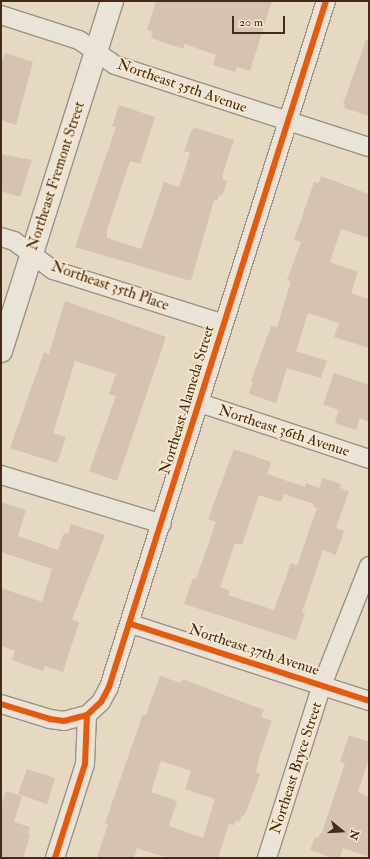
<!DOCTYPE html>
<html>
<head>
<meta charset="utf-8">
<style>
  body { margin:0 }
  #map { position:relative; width:370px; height:859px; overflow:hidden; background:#e5d9c2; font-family:"IM FELL Double Pica",serif }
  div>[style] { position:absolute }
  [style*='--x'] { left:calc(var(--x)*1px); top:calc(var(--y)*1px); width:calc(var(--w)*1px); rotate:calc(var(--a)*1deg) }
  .building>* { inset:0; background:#d5c2b3 }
  .roads { filter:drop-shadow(1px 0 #9b9282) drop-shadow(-1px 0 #9b9282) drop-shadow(0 1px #9b9282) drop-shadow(0 -1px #9b9282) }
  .street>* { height:18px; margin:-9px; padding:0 9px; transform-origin:9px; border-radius:9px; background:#e9e3d8 }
  .secondary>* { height:22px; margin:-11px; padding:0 11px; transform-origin:11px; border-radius:11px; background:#e9e3d8 }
  .cycleway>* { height:6px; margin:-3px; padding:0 3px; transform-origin:3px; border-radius:3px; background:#e8590c }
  span { translate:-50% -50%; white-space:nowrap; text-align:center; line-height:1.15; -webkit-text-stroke:3.5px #f8e9ce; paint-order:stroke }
  .street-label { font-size:15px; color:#442b15 }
  .frame { position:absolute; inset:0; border:2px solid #442b15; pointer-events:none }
  .north { position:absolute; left:322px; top:811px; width:40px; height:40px; -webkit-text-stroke:3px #f8e9ce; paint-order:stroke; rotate:108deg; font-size:11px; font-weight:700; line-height:16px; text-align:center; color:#442b15 }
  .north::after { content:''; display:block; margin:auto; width:14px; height:18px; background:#442b15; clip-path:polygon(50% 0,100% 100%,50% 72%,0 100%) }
  .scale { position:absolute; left:232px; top:16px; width:53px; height:18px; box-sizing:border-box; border:2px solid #442b15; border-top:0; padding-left:5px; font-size:12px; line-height:14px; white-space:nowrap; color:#442b15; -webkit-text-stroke:3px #f8e9ce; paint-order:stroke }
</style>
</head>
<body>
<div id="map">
  <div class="building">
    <div style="clip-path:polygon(156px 1px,272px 1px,250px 71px,237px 67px,235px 72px,213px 65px,216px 55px,185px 44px,183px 49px,151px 38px,153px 32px,147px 30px)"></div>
    <div style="clip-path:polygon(366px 40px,369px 40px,369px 116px,344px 108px,345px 105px,343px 104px)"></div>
    <div style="clip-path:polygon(5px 53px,33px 62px,16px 125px,1px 120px,1px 64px)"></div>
    <div style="clip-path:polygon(119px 105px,155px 117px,140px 164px,130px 161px,107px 230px,107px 238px,141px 249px,164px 182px,179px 187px,190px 153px,184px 151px,193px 127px,234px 140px,223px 173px,223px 180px,227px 181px,222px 196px,219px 195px,217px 201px,214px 200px,191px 281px,75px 247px,116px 127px,112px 126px)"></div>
    <div style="clip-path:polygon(1px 154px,32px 160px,20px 197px,1px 191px)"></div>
    <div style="clip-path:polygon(321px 176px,369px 194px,369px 238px,341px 229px,330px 262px,358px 272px,351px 293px,369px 299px,369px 348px,334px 337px,339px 323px,308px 313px,296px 351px,327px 361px,321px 378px,287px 368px,276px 403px,249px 394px,253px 381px,251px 381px,271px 326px,277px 327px,291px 281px,287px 280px,301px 242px,294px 240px,314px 182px,319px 183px)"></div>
    <div style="clip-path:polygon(65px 301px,166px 337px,117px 481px,89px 471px,116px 396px,109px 394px,116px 374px,75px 361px,53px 433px,66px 437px,57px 463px,10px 448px,44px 352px,49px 354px)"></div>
    <div style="clip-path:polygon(334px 373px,369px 385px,369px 422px,360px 418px,356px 430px,335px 423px,339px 410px,323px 405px)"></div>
    <div style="clip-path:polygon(evenodd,234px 449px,271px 462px,267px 474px,305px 487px,306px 483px,319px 488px,323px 478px,341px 484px,340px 488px,349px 491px,336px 528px,344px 531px,336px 555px,323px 550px,302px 612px,305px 613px,296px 640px,184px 604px,193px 578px,196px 579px,216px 522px,208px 519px,234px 449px,284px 494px,314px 504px,313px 507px,317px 508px,297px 566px,291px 563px,274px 610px,228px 595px,230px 591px,220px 587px,235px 543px,242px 545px,259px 495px,281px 502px,284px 494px)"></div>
    <div style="clip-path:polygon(1px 502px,26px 510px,18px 536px,58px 550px,64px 533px,68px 534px,71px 524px,105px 535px,72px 620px,79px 622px,63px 672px,45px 666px,43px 671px,12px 660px,15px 651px,1px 646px,1px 588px,42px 602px,52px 569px,1px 552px)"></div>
    <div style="clip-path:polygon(evenodd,160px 676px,181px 683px,182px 679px,264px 710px,261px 717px,272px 721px,259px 758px,256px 772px,260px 774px,255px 789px,244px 816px,242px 815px,240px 821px,236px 820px,234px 825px,229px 824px,218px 858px,167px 858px,137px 848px,134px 858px,97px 858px,108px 824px,105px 823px,135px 737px,143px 714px,146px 715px,160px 676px,161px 761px,191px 771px,185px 789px,215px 799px,203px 838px,169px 826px,177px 801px,151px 792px,161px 761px)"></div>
    <div style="clip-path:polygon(349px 735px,369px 742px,369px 759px,358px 792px,369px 797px,369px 857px,343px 848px,340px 858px,333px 858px,310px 850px,315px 837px,318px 838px,322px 832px,345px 763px,340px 761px)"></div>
    <div style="clip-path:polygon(27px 769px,55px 778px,47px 804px,18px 794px)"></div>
    <div style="clip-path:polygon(6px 791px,22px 796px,14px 822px,30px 827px,28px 834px,30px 835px,23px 858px,1px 858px,1px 806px)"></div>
  </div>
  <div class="roads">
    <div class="street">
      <div style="--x:1;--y:15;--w:82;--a:17.8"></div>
      <div style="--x:79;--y:40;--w:44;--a:34.8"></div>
      <div style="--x:115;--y:65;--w:267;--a:17.9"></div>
      <div style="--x:1;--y:237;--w:14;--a:17"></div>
      <div style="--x:14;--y:241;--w:49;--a:36.6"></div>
      <div style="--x:53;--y:270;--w:179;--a:17.5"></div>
      <div style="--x:200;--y:403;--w:178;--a:18.3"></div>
      <div style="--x:1;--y:475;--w:168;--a:16.9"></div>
      <div style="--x:131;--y:624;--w:250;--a:17.9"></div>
      <div style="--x:1;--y:704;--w:51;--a:17"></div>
      <div style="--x:50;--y:719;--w:14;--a:8"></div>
      <div style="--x:64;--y:721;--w:24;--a:-15"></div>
      <div style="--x:87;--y:715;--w:19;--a:-43"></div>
      <div style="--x:101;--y:702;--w:17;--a:-62"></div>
      <div style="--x:109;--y:687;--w:720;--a:-72.45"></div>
      <div style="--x:55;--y:858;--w:99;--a:-72.3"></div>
      <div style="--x:85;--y:764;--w:49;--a:-87.7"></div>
      <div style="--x:267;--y:858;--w:182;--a:-72.4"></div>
      <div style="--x:322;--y:685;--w:128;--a:-68.4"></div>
    </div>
    <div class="secondary">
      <div style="--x:1;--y:351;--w:367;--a:-72.4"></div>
    </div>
  </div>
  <div class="cycleway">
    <div style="--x:131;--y:624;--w:250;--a:17.9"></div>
    <div style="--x:1;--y:704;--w:51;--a:17"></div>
    <div style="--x:50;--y:719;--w:14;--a:8"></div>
    <div style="--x:64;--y:721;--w:24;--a:-15"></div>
    <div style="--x:87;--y:715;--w:19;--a:-43"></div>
    <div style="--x:101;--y:702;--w:17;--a:-62"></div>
    <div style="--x:109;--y:687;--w:720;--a:-72.45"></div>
    <div style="--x:55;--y:858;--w:99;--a:-72.3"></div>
    <div style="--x:85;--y:764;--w:49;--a:-87.7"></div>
  </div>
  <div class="street-label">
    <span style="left:182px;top:86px;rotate:19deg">Northeast 35th Avenue</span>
    <span style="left:56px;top:176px;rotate:-72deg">Northeast Fremont Street</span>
    <span style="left:110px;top:286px;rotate:19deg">Northeast 35th Place</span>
    <span style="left:187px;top:400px;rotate:-73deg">Northeast Alameda Street</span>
    <span style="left:284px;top:431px;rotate:18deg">Northeast 36th Avenue</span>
    <span style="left:254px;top:650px;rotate:18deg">Northeast 37th Avenue</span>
    <span style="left:296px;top:768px;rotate:-72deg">Northeast Bryce Street</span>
  </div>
  <div class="frame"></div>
  <div class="north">N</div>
  <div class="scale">20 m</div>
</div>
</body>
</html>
